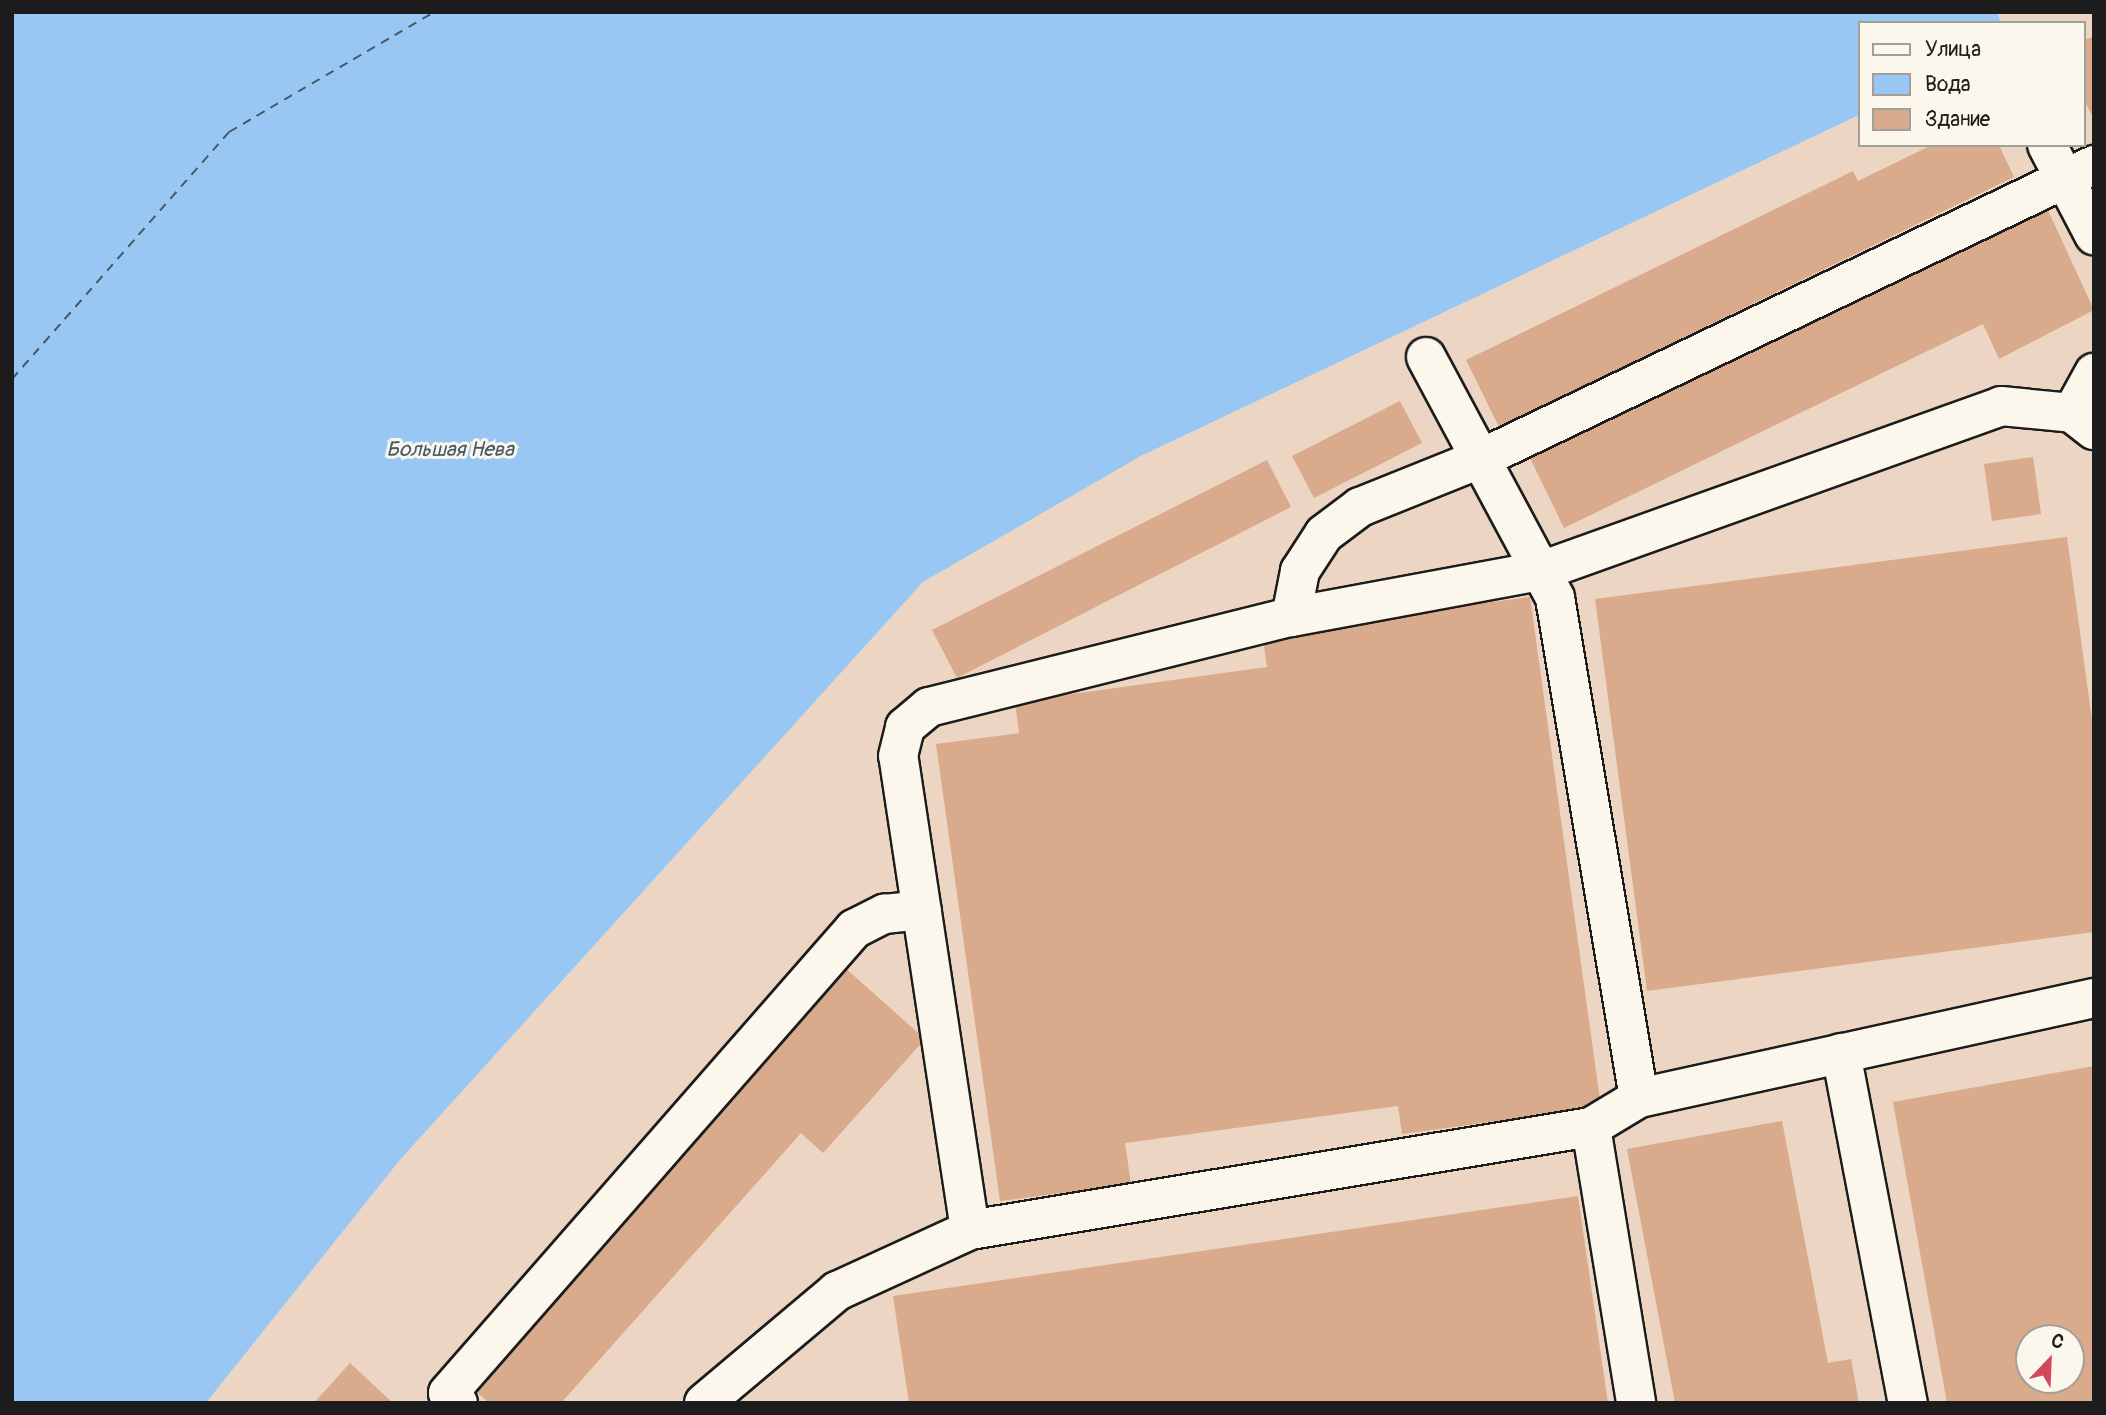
<!DOCTYPE html>
<html>
<head>
<meta charset="utf-8">
<style>
  body { margin:0 }
  #map { position:relative; width:2106px; height:1415px; overflow:hidden; background:#f4e8d9; font-family:Pangolin,sans-serif }
  div>[style] { position:absolute }
  [style*='--x'] { left:calc(var(--x)*1px); top:calc(var(--y)*1px); width:calc(var(--w)*1px); rotate:calc(var(--a)*1deg) }
  .built>* { inset:0; background:#ecd5c2 }
  .water>* { inset:0; background:#98c7f3 }
  .ferry>* { height:2px; margin-top:-1px; transform-origin:0; background:repeating-linear-gradient(90deg,#475867 0 9px,transparent 0 16px) }
  .building>* { inset:0; background:#d9aa8b }
  .roads { filter:drop-shadow(2px 0 #1c1c1c) drop-shadow(-2px 0 #1c1c1c) drop-shadow(0 2px #1c1c1c) drop-shadow(0 -2px #1c1c1c) }
  .minor>* { height:38px; margin:-19px; padding:0 19px; transform-origin:19px; border-radius:19px; background:#fbf7ec }
  span { translate:-50% -50%; white-space:nowrap; text-align:center; line-height:1.15; -webkit-text-stroke:6px #fbf7ec; paint-order:stroke }
  .water-label { font-size:21px; color:#475867; font-style:italic }
  .frame { position:absolute; inset:0; border:14px solid #1c1c1c; pointer-events:none }
  .legend { position:absolute; left:1858px; top:21px; width:228px; height:126px; box-sizing:border-box; background:#fbf7ec; border:2px solid #a29f99; margin:0; padding:9px 12px; list-style:none; font-size:21px; color:#1c1c1c }
  .legend li { display:flex; align-items:center; gap:14px; height:35px }
  .legend b { width:35px; border:2px solid #a29f99 }
  .north { position:absolute; left:2015px; top:1324px; width:70px; height:70px; box-sizing:border-box; background:#fbf7ec; border:2px solid #a29f99; border-radius:50%; rotate:23deg; font-size:19px; font-weight:700; line-height:28px; text-align:center; color:#1c1c1c }
  .north::after { content:''; display:block; margin:auto; width:24px; height:32px; background:#d1495b; clip-path:polygon(50% 0,100% 100%,50% 72%,0 100%) }
</style>
</head>
<body>
<div id="map">
  <div class="built">
    <div style="clip-path:polygon(evenodd,1997px 12px,2094px 12px,2094px 1403px,206px 1403px,399px 1161px,923px 582px,1141px 456px,1859px 115px,1859px 145px,2083px 145px,2083px 23px,2001px 23px,1997px 12px,2029px 1338px,2071px 1338px,2071px 1380px,2029px 1380px,2029px 1338px)"></div>
  </div>
  <div class="water">
    <div style="clip-path:polygon(12px 12px,1997px 12px,2001px 23px,1859px 23px,1859px 115px,1141px 456px,923px 582px,399px 1161px,206px 1403px,12px 1403px)"></div>
  </div>
  <div class="ferry">
    <div style="--x:12;--y:379;--w:329;--a:-48.7"></div>
    <div style="--x:229;--y:132;--w:238;--a:-30.3"></div>
  </div>
  <div class="building">
    <div style="clip-path:polygon(2094px 36px,2094px 119px,2083px 98px,2083px 41px)"></div>
    <div style="clip-path:polygon(1932px 145px,1999px 145px,2014px 177px,1499px 427px,1466px 360px,1853px 171px,1858px 181px)"></div>
    <div style="clip-path:polygon(2046px 206px,2094px 310px,1999px 359px,1983px 324px,1564px 528px,1529px 456px)"></div>
    <div style="clip-path:polygon(1400px 401px,1422px 443px,1314px 498px,1292px 456px)"></div>
    <div style="clip-path:polygon(2033px 457px,2041px 514px,1992px 521px,1984px 464px)"></div>
    <div style="clip-path:polygon(1267px 460px,1291px 507px,957px 678px,932px 630px)"></div>
    <div style="clip-path:polygon(2067px 537px,2094px 735px,2094px 932px,1647px 991px,1595px 599px)"></div>
    <div style="clip-path:polygon(1530px 597px,1601px 1107px,1402px 1134px,1398px 1106px,1125px 1143px,1131px 1184px,1000px 1201px,936px 744px,1019px 733px,1015px 702px,1267px 667px,1262px 633px)"></div>
    <div style="clip-path:polygon(843px 966px,925px 1039px,823px 1153px,801px 1133px,561px 1403px,489px 1403px,470px 1386px)"></div>
    <div style="clip-path:polygon(evenodd,2094px 1066px,2094px 1403px,1947px 1403px,1893px 1102px,2094px 1066px,2029px 1338px,2071px 1338px,2071px 1380px,2029px 1380px,2029px 1338px)"></div>
    <div style="clip-path:polygon(1782px 1121px,1828px 1363px,1851px 1359px,1859px 1403px,1675px 1403px,1627px 1149px)"></div>
    <div style="clip-path:polygon(1578px 1196px,1608px 1403px,909px 1403px,893px 1296px)"></div>
    <div style="clip-path:polygon(350px 1363px,393px 1403px,314px 1403px)"></div>
  </div>
  <div class="roads">
    <div class="minor">
      <div style="--x:2047;--y:145;--w:102;--a:62.4"></div>
      <div style="--x:1426;--y:357;--w:273;--a:61.8"></div>
      <div style="--x:1555;--y:598;--w:507;--a:80.46"></div>
      <div style="--x:2072;--y:413;--w:46;--a:-61.2"></div>
      <div style="--x:1291;--y:617;--w:47;--a:-78.9"></div>
      <div style="--x:1300;--y:571;--w:44;--a:-57"></div>
      <div style="--x:1324;--y:534;--w:45;--a:-36.9"></div>
      <div style="--x:1360;--y:507;--w:131;--a:-21.9"></div>
      <div style="--x:1482;--y:458;--w:679;--a:-25.58"></div>
      <div style="--x:1841;--y:1053;--w:356;--a:79.2"></div>
      <div style="--x:1591;--y:1127;--w:280;--a:80.7"></div>
      <div style="--x:970;--y:1230;--w:479;--a:-98.6"></div>
      <div style="--x:898;--y:756;--w:30;--a:-76"></div>
      <div style="--x:905;--y:727;--w:31;--a:-40"></div>
      <div style="--x:929;--y:707;--w:373;--a:-14"></div>
      <div style="--x:1291;--y:617;--w:257;--a:-10.5"></div>
      <div style="--x:1544;--y:570;--w:486;--a:-19.7"></div>
      <div style="--x:2001;--y:406;--w:71;--a:5.6"></div>
      <div style="--x:2072;--y:413;--w:28;--a:38"></div>
      <div style="--x:458;--y:1403;--w:14;--a:-135"></div>
      <div style="--x:448;--y:1393;--w:617;--a:-48.81"></div>
      <div style="--x:854;--y:929;--w:34;--a:-27"></div>
      <div style="--x:884;--y:914;--w:38;--a:-6"></div>
      <div style="--x:704;--y:1403;--w:174;--a:-40.1"></div>
      <div style="--x:837;--y:1291;--w:146;--a:-24.6"></div>
      <div style="--x:970;--y:1230;--w:629;--a:-9.42"></div>
      <div style="--x:1591;--y:1127;--w:56;--a:-31.1"></div>
      <div style="--x:1639;--y:1098;--w:466;--a:-12.4"></div>
    </div>
  </div>
  <div class="water-label">
    <span style="left:450px;top:450px">Большая Нева</span>
  </div>
  <div class="frame"></div>
  <ul class="legend">
  <li><b style="height:9px;background:#fbf7ec"></b>Улица</li>
  <li><b style="height:19px;background:#98c7f3"></b>Вода</li>
  <li><b style="height:19px;background:#d9aa8b"></b>Здание</li>
  </ul>
  <div class="north">С</div>
</div>
</body>
</html>
